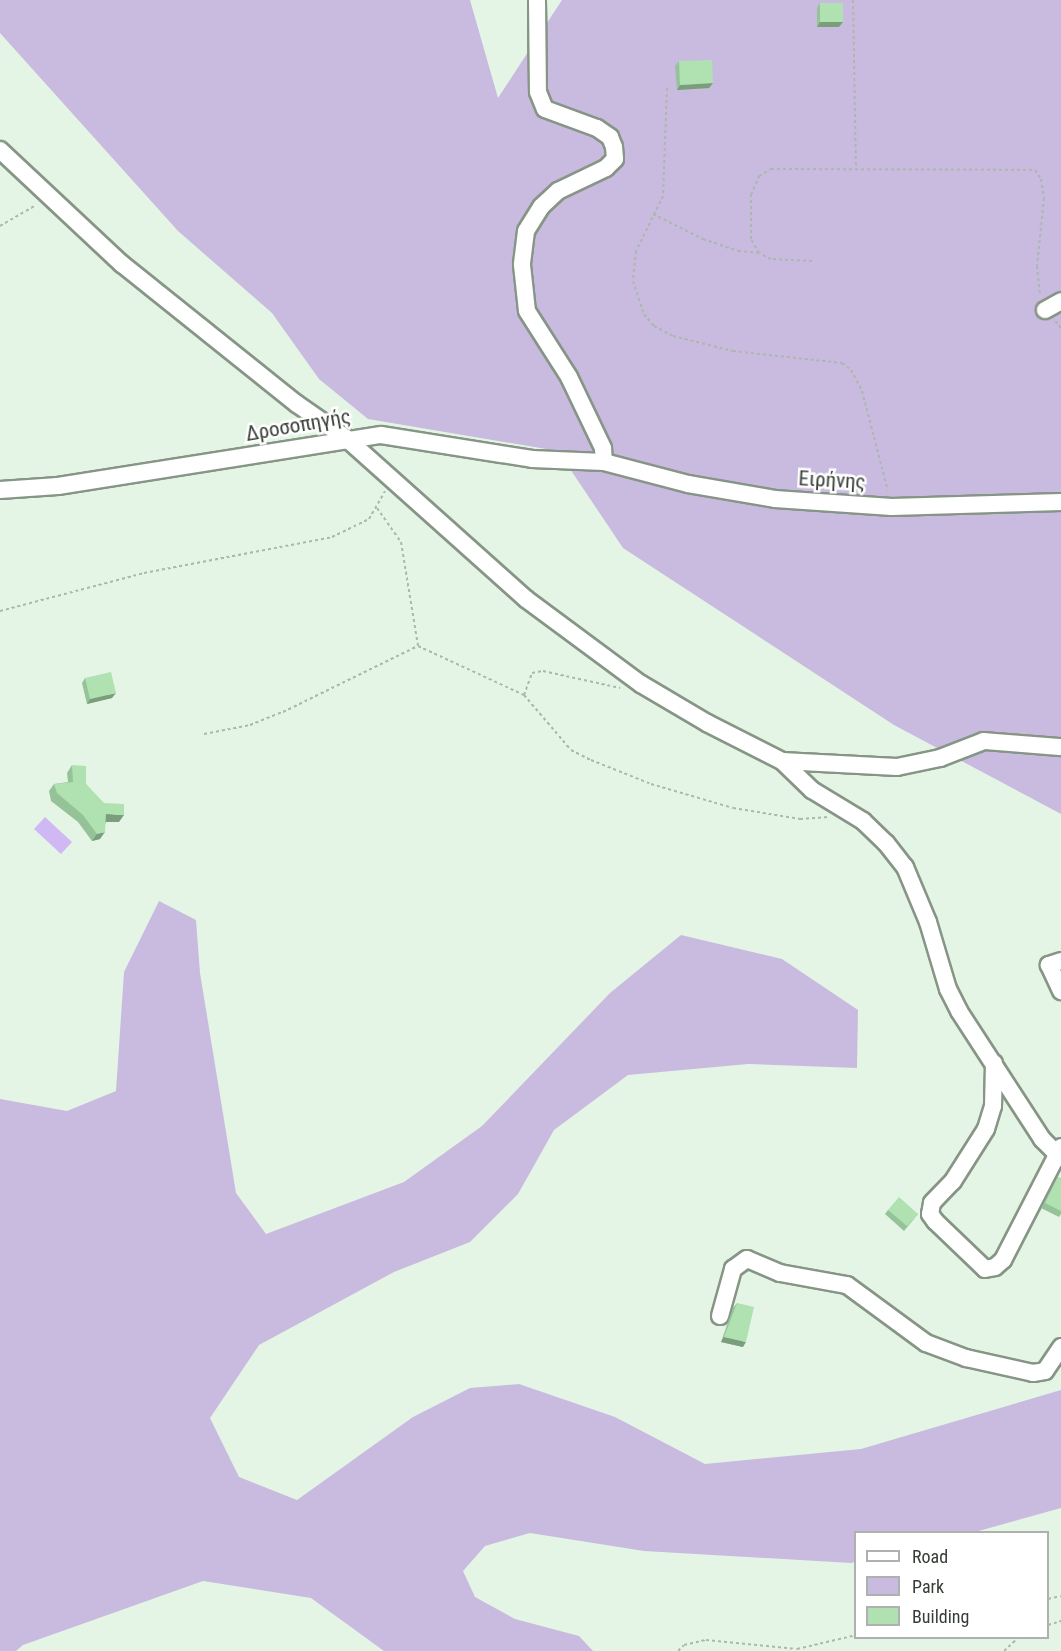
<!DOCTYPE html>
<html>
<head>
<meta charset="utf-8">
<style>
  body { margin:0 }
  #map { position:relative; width:1061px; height:1651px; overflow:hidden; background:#e5f5e5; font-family:"Roboto Condensed",sans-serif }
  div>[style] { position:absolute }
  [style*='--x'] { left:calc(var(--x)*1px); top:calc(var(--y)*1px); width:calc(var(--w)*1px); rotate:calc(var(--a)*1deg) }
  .green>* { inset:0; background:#c9bae0 }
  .water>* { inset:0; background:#cfb8f3 }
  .path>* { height:2px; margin-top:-1px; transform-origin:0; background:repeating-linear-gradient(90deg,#abb8ab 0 3px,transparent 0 6px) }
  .roads { filter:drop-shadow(2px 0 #879587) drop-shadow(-2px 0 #879587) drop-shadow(0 2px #879587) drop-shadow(0 -2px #879587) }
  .minor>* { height:16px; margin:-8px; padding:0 8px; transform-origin:8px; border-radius:8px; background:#fff }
  .wall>* { inset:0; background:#96c298 }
  .shaded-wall>* { inset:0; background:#7a9e7c }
  .building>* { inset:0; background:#afe1b1 }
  span { translate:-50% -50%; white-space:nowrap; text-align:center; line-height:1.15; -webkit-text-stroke:5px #fff; paint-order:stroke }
  .street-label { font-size:21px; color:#363c36 }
  .legend { position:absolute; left:854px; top:1531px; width:195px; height:108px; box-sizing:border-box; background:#fff; border:2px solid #afb1af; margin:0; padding:8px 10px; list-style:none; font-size:18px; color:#363c36 }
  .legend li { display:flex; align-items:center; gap:12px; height:30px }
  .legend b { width:30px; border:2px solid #afb1af }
</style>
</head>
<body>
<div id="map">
  <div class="green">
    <div style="clip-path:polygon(0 0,470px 0,498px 98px,562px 0,1061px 0,1061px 814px,894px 725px,623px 548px,558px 451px,368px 419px,319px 379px,272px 313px,178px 231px,0 33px)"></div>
    <div style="clip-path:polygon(159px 901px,196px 920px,200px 973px,236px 1193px,266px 1234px,404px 1182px,482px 1126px,610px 993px,681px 935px,782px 959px,858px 1010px,857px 1068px,748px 1064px,628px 1075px,554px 1130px,518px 1194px,470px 1242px,394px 1272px,259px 1345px,210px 1418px,239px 1477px,297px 1500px,413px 1417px,470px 1388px,519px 1384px,615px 1417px,705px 1464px,861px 1449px,1061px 1390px,1061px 1508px,975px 1532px,856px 1532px,855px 1562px,851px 1563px,644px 1551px,530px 1533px,485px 1546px,463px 1571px,475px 1597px,515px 1619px,579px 1636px,593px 1651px,384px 1651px,311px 1598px,203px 1581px,23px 1645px,16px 1651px,0 1651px,0 1099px,67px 1111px,116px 1091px,124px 972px)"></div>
  </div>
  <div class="water">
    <div style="clip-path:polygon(45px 817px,72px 842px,61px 854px,34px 829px)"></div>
  </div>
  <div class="path">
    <div style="--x:853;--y:0;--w:170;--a:89"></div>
    <div style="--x:667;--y:88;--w:108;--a:92.1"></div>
    <div style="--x:663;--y:196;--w:61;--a:116.1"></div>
    <div style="--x:636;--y:251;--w:30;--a:96"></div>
    <div style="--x:633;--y:281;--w:35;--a:72"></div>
    <div style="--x:644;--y:314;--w:16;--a:50"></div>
    <div style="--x:654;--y:326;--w:21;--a:28"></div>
    <div style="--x:673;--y:336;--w:62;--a:14"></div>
    <div style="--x:733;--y:351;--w:110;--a:6.3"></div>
    <div style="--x:842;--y:363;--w:11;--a:38"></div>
    <div style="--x:851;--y:370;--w:24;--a:62"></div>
    <div style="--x:862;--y:391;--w:103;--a:75.4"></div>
    <div style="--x:653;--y:214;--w:56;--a:26.6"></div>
    <div style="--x:703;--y:239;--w:37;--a:19"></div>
    <div style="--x:738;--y:251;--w:21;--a:5"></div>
    <div style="--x:0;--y:226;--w:42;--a:-30.3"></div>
    <div style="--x:812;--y:261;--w:41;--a:-177.2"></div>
    <div style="--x:771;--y:259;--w:13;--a:-153"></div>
    <div style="--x:759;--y:253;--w:16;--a:-120"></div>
    <div style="--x:751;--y:239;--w:44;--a:-90"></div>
    <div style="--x:751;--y:195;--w:21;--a:-67"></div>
    <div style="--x:759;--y:176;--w:14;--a:-30"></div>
    <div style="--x:771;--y:169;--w:264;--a:0.2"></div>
    <div style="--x:1035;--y:170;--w:11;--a:56"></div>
    <div style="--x:1041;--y:179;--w:19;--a:81"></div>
    <div style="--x:1044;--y:198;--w:68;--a:95.9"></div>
    <div style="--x:1037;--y:266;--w:30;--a:84"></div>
    <div style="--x:1055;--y:321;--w:9;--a:49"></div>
    <div style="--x:377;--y:508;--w:42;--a:54.8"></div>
    <div style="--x:401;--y:542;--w:105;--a:80.7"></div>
    <div style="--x:418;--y:646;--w:117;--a:24.8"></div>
    <div style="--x:524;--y:695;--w:72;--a:49.5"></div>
    <div style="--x:571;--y:750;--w:22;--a:27"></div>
    <div style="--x:591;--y:760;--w:65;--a:21.8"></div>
    <div style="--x:651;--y:784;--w:85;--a:16.3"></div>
    <div style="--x:733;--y:808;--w:68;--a:9.3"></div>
    <div style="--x:800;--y:819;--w:29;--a:-4"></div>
    <div style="--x:0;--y:611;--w:149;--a:-14.8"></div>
    <div style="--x:144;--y:573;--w:191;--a:-10.8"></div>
    <div style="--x:332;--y:537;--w:41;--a:-25.9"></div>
    <div style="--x:369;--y:519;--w:32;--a:-60"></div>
    <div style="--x:524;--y:695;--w:23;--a:-70"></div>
    <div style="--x:532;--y:673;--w:11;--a:-10"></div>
    <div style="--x:543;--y:671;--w:79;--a:12.4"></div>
    <div style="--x:204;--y:734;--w:47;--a:-11.1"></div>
    <div style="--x:250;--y:725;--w:35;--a:-22"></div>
    <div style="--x:283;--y:712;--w:150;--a:-26.1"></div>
    <div style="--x:1048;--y:1599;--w:13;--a:-13"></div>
    <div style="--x:1048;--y:1625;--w:14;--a:-17"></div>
    <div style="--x:678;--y:1651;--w:8;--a:-45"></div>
    <div style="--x:684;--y:1645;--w:23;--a:-13"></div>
    <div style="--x:706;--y:1640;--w:91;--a:5.6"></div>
    <div style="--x:797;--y:1649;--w:61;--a:-13.3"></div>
    <div style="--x:1004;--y:1651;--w:19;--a:-43"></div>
  </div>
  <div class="roads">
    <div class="minor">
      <div style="--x:537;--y:0;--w:92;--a:89.4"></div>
      <div style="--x:538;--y:92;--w:18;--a:68"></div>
      <div style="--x:545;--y:109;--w:55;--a:20.1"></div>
      <div style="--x:597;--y:128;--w:16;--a:35"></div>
      <div style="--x:610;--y:137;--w:11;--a:68"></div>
      <div style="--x:614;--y:147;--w:12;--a:85"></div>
      <div style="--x:615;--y:159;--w:13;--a:135"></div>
      <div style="--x:606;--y:168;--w:53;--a:154.4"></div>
      <div style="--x:558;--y:191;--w:23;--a:137"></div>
      <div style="--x:541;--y:207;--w:28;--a:122"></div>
      <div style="--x:526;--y:231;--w:34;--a:97"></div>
      <div style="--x:522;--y:265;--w:46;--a:83.8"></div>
      <div style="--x:527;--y:311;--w:78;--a:57.5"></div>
      <div style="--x:569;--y:377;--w:79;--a:64.4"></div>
      <div style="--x:603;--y:448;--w:14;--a:86"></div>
      <div style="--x:0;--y:150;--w:167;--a:43.1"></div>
      <div style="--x:122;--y:264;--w:224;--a:38.7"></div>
      <div style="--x:297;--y:404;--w:60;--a:34.8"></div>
      <div style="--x:346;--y:438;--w:241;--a:41.8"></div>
      <div style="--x:526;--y:599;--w:143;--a:36.5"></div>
      <div style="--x:641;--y:684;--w:77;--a:30.6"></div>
      <div style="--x:707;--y:723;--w:84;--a:26.9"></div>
      <div style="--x:782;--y:761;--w:42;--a:44"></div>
      <div style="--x:812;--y:790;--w:60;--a:31.3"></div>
      <div style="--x:863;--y:821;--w:32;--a:44"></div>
      <div style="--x:886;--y:843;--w:31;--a:52"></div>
      <div style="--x:905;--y:867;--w:60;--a:67.3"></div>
      <div style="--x:928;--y:922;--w:70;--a:73.4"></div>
      <div style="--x:948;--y:989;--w:25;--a:63"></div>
      <div style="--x:959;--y:1011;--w:153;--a:57"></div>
      <div style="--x:1042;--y:1139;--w:27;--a:45"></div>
      <div style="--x:1045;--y:310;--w:18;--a:-29"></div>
      <div style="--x:0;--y:490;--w:58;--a:-3.9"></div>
      <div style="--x:58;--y:486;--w:327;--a:-9"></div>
      <div style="--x:381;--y:435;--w:153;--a:9"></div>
      <div style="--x:532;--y:459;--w:72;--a:2.4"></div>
      <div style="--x:604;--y:462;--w:87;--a:14.7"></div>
      <div style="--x:688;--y:484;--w:88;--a:9.8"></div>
      <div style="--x:775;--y:499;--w:117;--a:3.9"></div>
      <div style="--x:892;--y:507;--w:169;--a:-1.7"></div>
      <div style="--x:782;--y:761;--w:115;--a:3"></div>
      <div style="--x:897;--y:767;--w:44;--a:-11.8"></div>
      <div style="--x:940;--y:758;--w:47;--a:-21.1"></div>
      <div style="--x:984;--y:741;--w:77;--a:4.5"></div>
      <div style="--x:1061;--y:961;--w:13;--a:162"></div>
      <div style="--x:1049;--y:965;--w:29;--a:65"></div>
      <div style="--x:994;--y:1063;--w:43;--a:91.3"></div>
      <div style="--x:993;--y:1106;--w:24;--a:107"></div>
      <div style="--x:986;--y:1129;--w:62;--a:122.4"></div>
      <div style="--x:953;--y:1181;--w:30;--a:134"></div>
      <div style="--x:932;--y:1203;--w:11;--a:100"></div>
      <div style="--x:930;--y:1214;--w:9;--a:54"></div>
      <div style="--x:935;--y:1221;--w:69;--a:43.8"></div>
      <div style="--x:985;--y:1269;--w:10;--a:-11"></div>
      <div style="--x:995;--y:1267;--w:11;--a:-41"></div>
      <div style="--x:1003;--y:1260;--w:127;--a:-62.8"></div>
      <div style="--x:720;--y:1316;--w:49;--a:-74.5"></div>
      <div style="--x:733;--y:1269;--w:17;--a:-36"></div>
      <div style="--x:747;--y:1259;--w:36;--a:23"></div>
      <div style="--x:780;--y:1273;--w:68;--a:10.2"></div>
      <div style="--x:847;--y:1285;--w:98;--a:36.3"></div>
      <div style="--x:926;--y:1343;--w:43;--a:20.6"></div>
      <div style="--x:966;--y:1358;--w:69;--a:12.6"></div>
      <div style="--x:1033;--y:1373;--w:12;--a:-9"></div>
      <div style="--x:1045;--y:1371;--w:29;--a:-56"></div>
    </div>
  </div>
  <div class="wall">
    <div style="clip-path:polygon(820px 3px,839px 27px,817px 27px,817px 8px)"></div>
    <div style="clip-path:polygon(679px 61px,713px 83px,709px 88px,677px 90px,675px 66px)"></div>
    <div style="clip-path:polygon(85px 678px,112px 698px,87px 704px,82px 683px)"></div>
    <div style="clip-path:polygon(72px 765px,86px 784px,119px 822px,106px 822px,100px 839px,92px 841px,78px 822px,51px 801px,49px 791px,54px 784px,68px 782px,67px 773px)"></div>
    <div style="clip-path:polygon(1058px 1177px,1061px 1178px,1061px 1214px,1059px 1217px,1041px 1208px)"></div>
    <div style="clip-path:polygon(888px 1210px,918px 1214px,904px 1231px,885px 1214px)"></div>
    <div style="clip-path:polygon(737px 1303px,743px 1347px,721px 1342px,733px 1308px)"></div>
  </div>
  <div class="shaded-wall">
    <div style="clip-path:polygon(820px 22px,843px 22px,839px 27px,817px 27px)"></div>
    <div style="clip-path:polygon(713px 83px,709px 88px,677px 90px,680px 85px)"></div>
    <div style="clip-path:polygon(116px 693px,112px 698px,87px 704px,90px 699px)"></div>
    <div style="clip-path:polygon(106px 814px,124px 815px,119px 822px,101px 822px)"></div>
    <div style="clip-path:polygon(105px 832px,100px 839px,92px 841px,97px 834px)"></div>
    <div style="clip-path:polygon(724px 1337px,746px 1342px,743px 1347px,721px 1342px)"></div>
  </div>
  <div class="building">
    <div style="clip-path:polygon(820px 3px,843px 3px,843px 22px,820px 22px)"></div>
    <div style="clip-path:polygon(712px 60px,713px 83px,680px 85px,679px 61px)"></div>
    <div style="clip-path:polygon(111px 672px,116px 693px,90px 699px,85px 678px)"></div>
    <div style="clip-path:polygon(72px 765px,86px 766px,86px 784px,104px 803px,124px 804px,124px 815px,106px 814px,105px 832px,97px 834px,83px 815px,57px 793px,54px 784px,73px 782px)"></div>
    <div style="clip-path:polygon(1058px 1177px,1061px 1178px,1061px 1211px,1045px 1203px)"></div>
    <div style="clip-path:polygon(899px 1197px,918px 1214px,907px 1226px,888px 1210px)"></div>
    <div style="clip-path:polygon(737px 1303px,754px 1307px,746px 1342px,724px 1337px)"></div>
  </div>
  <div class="street-label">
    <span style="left:298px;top:425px;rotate:-10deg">Δροσοπηγής</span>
    <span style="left:832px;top:480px;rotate:3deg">Ειρήνης</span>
  </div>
  <ul class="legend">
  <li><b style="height:8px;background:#fff"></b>Road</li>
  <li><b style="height:16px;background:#c9bae0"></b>Park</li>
  <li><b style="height:16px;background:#afe1b1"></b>Building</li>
  </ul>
</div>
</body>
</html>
